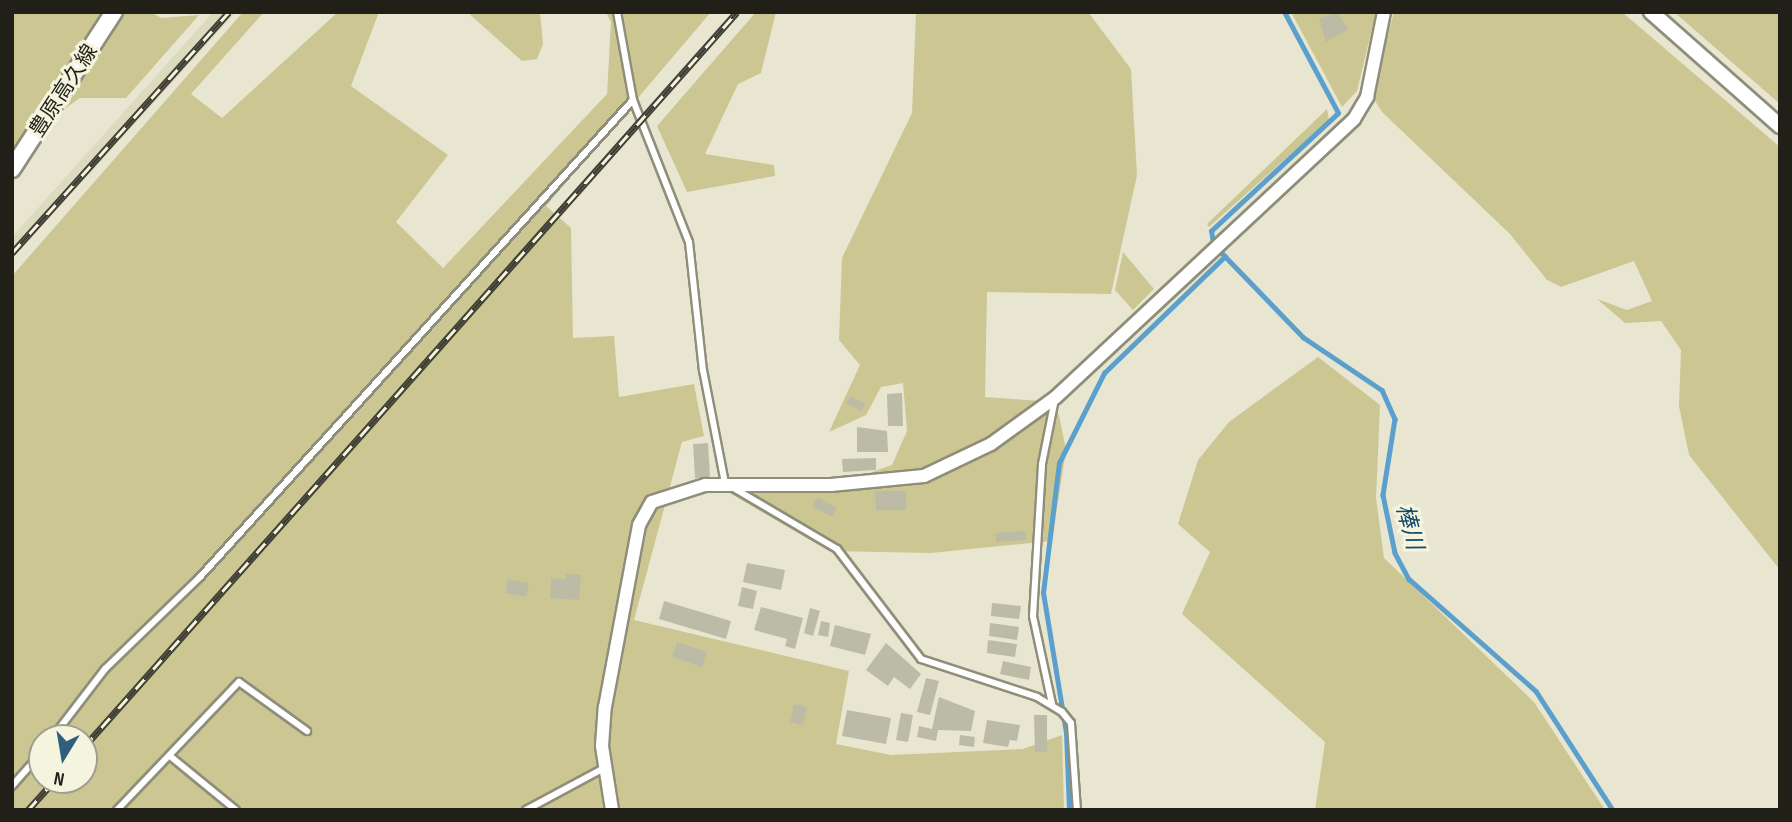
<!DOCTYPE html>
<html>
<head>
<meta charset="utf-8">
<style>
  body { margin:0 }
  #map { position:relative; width:1792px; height:822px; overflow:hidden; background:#e8e6d0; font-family:"Sofia Sans Condensed","Noto Sans JP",sans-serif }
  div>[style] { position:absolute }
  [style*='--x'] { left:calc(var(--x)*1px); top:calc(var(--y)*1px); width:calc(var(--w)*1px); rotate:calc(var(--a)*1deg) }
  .built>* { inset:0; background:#dddbbf }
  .green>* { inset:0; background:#ccc792 }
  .stream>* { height:4.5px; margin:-2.25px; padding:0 2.25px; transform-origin:2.25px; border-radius:2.25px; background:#5ba0cd }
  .building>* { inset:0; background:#bcbba6 }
  .roads { filter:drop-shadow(2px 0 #8f8e7a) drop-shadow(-2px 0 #8f8e7a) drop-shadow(0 2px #8f8e7a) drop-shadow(0 -2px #8f8e7a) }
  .service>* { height:6px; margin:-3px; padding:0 3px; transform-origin:3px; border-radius:3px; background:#fff }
  .minor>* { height:12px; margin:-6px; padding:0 6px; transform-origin:6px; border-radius:6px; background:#fff }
  .tertiary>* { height:14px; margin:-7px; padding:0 7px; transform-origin:7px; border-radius:7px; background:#fff }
  .secondary>* { height:16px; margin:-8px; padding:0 8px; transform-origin:8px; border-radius:8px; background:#fff }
  .rail>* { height:7px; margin-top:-3.5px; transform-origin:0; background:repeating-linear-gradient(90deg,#f5f4de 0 13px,#403f35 0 26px); box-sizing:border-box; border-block:2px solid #403f35 }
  span { translate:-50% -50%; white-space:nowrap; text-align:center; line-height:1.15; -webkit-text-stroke:6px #f5f4de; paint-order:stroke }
  .street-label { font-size:21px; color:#201f18 }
  .water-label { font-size:23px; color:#134968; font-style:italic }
  .frame { position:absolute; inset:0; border:14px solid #201f18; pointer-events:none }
  .north { position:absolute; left:28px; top:724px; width:70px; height:70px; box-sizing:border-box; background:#f5f4de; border:2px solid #a09f8f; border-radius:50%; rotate:191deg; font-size:19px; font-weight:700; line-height:28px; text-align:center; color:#201f18 }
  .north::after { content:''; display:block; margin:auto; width:24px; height:32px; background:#305f7e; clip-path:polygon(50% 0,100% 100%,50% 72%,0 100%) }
</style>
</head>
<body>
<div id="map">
  <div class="built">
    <div style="clip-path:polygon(213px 12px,236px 12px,12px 259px,12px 237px)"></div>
  </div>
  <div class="green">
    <div style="clip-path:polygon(12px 12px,151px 12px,161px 18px,199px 15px,126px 98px,80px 98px,24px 137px,12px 154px)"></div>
    <div style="clip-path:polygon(evenodd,243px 12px,264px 12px,191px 94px,222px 118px,338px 12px,379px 12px,351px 86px,448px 155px,396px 222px,443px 268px,607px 94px,611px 22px,606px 12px,711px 12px,546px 206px,571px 228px,573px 338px,614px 336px,619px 397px,694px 384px,704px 436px,682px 442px,634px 620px,849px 671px,836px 744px,891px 755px,1023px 749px,1062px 735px,1064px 810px,12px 810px,12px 276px,243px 12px,42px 738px,84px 738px,84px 780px,42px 780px,42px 738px)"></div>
    <div style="clip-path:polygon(467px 12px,540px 12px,543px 44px,537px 59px,522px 61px)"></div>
    <div style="clip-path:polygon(756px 12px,776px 12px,761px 73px,738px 84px,705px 154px,774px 165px,775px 176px,687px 192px,657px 126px)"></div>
    <div style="clip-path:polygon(916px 12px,1088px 12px,1131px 69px,1137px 175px,1111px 294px,987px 292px,985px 397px,1041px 401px,1059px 415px,1066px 450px,1052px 541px,931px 553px,829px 551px,726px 491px,814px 493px,892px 465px,907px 431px,903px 383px,881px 387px,866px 415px,829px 432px,860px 365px,839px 340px,842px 258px,912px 113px)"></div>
    <div style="clip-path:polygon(1291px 12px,1376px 12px,1357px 91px,1342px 107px)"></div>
    <div style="clip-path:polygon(1394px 12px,1622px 12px,1780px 147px,1780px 570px,1689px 455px,1679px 406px,1681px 350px,1661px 321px,1625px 323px,1597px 299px,1627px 310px,1652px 301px,1634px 261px,1561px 287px,1547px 280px,1510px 234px,1382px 112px,1371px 94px)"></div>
    <div style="clip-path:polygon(1674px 12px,1780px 12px,1780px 104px)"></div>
    <div style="clip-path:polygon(1327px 109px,1329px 120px,1209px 227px,1207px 224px)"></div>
    <div style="clip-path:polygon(1123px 252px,1154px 289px,1133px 310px,1115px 290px)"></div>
    <div style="clip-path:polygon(1318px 357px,1380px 405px,1376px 498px,1384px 558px,1534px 702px,1605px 810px,1315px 810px,1325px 742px,1182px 614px,1210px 552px,1178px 524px,1198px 460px,1229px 422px)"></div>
  </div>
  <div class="stream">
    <div style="--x:1213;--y:243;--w:12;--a:-99"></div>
    <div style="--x:1211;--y:231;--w:173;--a:-42.9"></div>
    <div style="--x:1338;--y:113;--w:115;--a:-118.1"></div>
    <div style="--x:1220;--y:251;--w:120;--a:46"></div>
    <div style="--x:1303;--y:337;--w:95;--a:33.9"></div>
    <div style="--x:1382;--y:390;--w:32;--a:66"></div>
    <div style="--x:1395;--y:419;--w:77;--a:99"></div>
    <div style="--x:1383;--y:495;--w:59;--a:78.3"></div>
    <div style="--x:1395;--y:553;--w:30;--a:62"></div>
    <div style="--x:1409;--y:579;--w:169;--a:41.4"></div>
    <div style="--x:1536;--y:691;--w:142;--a:57.1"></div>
    <div style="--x:1069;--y:810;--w:77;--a:-92.2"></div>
    <div style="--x:1066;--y:733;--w:142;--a:-99.3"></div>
    <div style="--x:1043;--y:593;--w:131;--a:-83"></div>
    <div style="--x:1059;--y:463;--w:101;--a:-63.4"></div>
    <div style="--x:1104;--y:373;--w:168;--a:-44"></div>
  </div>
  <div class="building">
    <div style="clip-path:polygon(1337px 13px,1349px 29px,1326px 42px,1319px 18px)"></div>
    <div style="clip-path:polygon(902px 393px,903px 426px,888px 426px,887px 394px)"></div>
    <div style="clip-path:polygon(850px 396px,865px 404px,862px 411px,846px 403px)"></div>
    <div style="clip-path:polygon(857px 427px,887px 431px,888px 452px,857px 452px)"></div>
    <div style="clip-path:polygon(708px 443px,710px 477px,695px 478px,693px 444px)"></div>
    <div style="clip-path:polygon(876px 458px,876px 470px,843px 472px,842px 459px)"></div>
    <div style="clip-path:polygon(875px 491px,906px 491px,906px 510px,876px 510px)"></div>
    <div style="clip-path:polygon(818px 497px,837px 508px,832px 517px,812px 506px)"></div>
    <div style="clip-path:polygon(1025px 531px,1026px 540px,996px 542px,995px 533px)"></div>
    <div style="clip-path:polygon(747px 563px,785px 570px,781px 590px,743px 582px)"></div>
    <div style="clip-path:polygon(566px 574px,581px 575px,579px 600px,550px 598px,551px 578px,566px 579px)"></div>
    <div style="clip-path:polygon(508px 579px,529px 583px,526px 597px,505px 593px)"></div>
    <div style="clip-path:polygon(742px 587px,757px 591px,753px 609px,738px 606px)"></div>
    <div style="clip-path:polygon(664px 601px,731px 621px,726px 639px,659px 619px)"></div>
    <div style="clip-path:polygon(992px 603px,1021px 606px,1019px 619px,991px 616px)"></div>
    <div style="clip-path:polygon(761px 607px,803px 618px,795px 649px,785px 646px,787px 639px,754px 630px)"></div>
    <div style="clip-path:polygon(810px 608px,820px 611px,813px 636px,804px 633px)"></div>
    <div style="clip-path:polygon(821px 621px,830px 623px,828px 637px,818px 635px)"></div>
    <div style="clip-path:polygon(990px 623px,1019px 627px,1017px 640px,989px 636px)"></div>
    <div style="clip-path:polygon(835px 625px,871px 634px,865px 655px,830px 646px)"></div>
    <div style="clip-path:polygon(988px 640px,1017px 644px,1015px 657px,987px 653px)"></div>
    <div style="clip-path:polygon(677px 642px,707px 652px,702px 667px,672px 657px)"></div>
    <div style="clip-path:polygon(886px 643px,921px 674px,910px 689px,894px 677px,888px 686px,866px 670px)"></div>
    <div style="clip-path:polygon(1003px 661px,1031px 667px,1029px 680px,1000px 674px)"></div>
    <div style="clip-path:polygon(926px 678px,939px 681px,930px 715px,917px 712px)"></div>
    <div style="clip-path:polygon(939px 697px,975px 711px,971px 731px,938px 730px,936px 741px,917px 737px,919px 726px,932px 729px)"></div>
    <div style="clip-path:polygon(794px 704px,807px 707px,803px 725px,790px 722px)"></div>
    <div style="clip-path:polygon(847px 710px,891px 718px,886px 744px,842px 736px)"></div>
    <div style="clip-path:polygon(901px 713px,913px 715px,908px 742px,896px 740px)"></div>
    <div style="clip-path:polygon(1034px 715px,1047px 715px,1047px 752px,1035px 752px)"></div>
    <div style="clip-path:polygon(987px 720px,1020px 725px,1017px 741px,1010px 740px,1008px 747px,983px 743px)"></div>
    <div style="clip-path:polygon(960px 735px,975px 737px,974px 747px,959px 745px)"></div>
  </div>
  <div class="roads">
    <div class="service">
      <div style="--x:617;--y:12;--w:89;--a:79.7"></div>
      <div style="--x:633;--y:100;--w:153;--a:68.5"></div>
      <div style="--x:689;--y:242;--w:129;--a:83.8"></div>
      <div style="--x:703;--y:370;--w:115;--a:79"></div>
      <div style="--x:725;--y:483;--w:130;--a:30.5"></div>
      <div style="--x:837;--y:549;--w:138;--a:52.6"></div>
      <div style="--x:921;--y:659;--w:122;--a:18.1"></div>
      <div style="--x:1037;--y:697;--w:29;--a:31"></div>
      <div style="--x:1062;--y:712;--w:14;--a:51"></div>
      <div style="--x:1071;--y:723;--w:87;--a:86.1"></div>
      <div style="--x:1052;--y:704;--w:90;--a:-102.2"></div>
      <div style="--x:1033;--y:616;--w:152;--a:-86.6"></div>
      <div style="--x:1042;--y:464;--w:66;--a:-78.7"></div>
      <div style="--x:52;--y:738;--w:87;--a:-52.5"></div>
      <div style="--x:105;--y:669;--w:132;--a:-44.1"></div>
      <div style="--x:200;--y:577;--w:644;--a:-47.77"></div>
      <div style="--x:170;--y:756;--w:85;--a:39.3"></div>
      <div style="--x:12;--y:786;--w:45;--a:-48.6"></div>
      <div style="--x:117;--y:810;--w:177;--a:-46.4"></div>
      <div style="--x:239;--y:682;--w:84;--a:35.8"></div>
      <div style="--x:526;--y:810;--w:89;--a:-28.3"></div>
    </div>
    <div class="minor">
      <div style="--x:612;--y:810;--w:65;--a:-98.9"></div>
      <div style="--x:602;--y:746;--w:39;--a:-86"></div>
      <div style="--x:605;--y:707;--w:185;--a:-79.4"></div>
      <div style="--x:639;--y:525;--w:26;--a:-61"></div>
      <div style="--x:652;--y:502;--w:56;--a:-17.8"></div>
      <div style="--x:705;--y:485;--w:126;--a:0"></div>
      <div style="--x:831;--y:485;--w:93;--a:-5.5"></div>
      <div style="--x:924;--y:476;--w:74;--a:-25.5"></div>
      <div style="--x:991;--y:444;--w:80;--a:-35.9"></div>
      <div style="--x:1056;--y:397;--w:408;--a:-43"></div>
      <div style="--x:1354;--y:119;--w:26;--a:-59"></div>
      <div style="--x:1367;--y:97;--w:87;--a:-78.7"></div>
    </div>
    <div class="tertiary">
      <div style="--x:1651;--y:12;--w:172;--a:41.5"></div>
    </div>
    <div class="secondary">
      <div style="--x:12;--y:169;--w:187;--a:-57"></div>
    </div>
  </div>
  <div class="rail">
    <div style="--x:12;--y:253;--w:324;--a:-48"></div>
    <div style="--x:84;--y:747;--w:983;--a:-48.38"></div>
    <div style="--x:28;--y:810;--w:40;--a:-48"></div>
  </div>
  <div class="street-label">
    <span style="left:64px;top:91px;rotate:-57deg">豊原高久線</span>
  </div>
  <div class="water-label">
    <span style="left:1409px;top:527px;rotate:75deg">棒川</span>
  </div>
  <div class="frame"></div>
  <div class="north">N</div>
</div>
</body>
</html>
